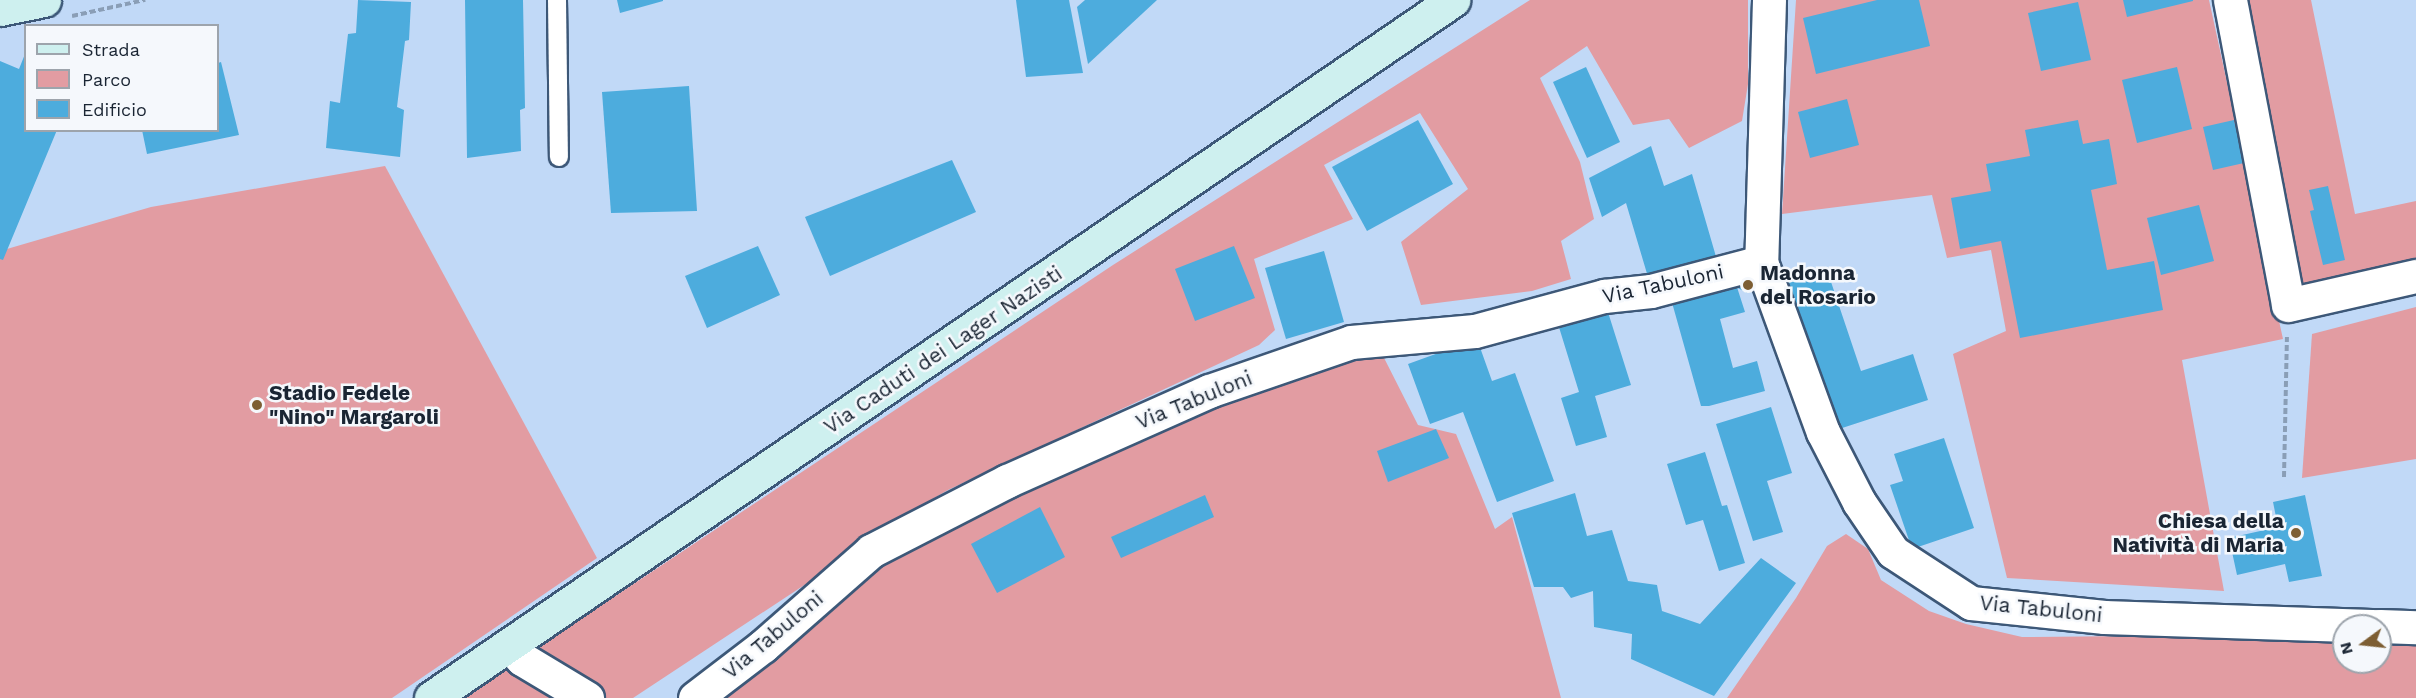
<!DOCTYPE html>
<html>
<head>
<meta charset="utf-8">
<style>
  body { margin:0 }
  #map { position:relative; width:2416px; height:698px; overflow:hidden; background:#c1d9f7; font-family:"Work Sans",sans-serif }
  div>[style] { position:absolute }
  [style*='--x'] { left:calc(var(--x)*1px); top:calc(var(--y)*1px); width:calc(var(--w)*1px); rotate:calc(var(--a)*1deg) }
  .green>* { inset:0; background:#e29ca2 }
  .building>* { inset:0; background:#4dacdd }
  .path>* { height:4px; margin-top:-2px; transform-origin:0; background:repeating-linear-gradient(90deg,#8a9eb6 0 6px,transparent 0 9px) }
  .roads { filter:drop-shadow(2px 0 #3d5878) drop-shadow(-2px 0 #3d5878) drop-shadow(0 2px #3d5878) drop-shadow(0 -2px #3d5878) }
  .lane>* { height:18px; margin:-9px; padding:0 9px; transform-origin:9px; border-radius:9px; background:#fff }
  .street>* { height:33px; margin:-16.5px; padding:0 16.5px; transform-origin:16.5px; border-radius:16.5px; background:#fff }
  .secondary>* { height:33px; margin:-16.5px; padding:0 16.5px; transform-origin:16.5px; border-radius:16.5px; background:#cef0ef }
  .dots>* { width:16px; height:16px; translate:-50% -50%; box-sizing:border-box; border:3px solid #f5f8fc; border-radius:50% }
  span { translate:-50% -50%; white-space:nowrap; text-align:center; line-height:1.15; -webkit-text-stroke:5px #f5f8fc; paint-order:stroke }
  .poi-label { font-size:21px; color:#1a2533; font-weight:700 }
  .left { translate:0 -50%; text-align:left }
  .right { translate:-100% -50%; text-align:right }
  .street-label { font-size:21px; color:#1a2533 }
  .legend { position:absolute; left:24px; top:24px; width:195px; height:108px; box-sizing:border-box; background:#f5f8fc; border:2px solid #9da4ac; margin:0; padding:8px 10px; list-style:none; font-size:18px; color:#1a2533 }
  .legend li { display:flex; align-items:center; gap:12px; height:30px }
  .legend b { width:30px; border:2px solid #9da4ac }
  .north { position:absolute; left:2332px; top:614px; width:60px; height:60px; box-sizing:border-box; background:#f5f8fc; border:2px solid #9da4ac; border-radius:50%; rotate:255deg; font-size:16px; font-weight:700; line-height:24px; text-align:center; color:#1a2533 }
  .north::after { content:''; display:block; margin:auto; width:21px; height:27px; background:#7d5e33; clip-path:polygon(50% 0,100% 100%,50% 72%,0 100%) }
</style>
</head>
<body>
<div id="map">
  <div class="green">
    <div style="clip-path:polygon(1530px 0,1748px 0,1748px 84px,1742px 121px,1689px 148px,1669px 119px,1633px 125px,1587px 46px,1540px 78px,1580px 162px,1594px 219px,1561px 241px,1571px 279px,1532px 291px,1421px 305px,1401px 242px,1468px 189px,1420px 113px,1324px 165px,1353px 219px,1254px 259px,1275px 330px,1259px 345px,948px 490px,865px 538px,818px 576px,633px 698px,462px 698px,1113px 265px)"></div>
    <div style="clip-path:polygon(1796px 0,2209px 0,2283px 339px,2182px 360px,2224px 591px,2007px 578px,1953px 354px,2006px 331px,1991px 250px,1947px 258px,1932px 195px,1782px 214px)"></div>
    <div style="clip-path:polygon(2248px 0,2311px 0,2355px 214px,2416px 201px,2416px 261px,2301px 285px)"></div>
    <div style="clip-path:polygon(385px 166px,597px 558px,392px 698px,0 698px,0 251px,151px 207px)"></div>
    <div style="clip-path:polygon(2416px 307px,2416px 459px,2302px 478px,2312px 334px)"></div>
    <div style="clip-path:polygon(1378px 346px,1418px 425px,1456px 434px,1495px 529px,1512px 517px,1561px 698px,712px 698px,886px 555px,1204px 401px)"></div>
    <div style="clip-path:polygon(1846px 534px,1868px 549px,1881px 580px,1929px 611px,1966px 624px,2022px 637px,2344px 634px,2344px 662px,2380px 662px,2380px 634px,2416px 633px,2416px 698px,1727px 698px,1796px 598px,1827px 546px)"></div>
  </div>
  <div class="building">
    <div style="clip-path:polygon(358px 0,411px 2px,409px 40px,405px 41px,397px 107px,404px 110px,400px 157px,326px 148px,330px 101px,340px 103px,348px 34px,356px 33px)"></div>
    <div style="clip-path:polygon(465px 0,523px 0,525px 108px,520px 110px,521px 151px,467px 158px)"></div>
    <div style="clip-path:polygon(617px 0,663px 0,663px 1px,620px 13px)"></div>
    <div style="clip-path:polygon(1016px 0,1069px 0,1083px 73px,1026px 77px)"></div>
    <div style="clip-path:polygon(1085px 0,1157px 0,1088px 64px,1077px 7px)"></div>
    <div style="clip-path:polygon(1877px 0,1919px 0,1930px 46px,1816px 74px,1803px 18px)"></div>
    <div style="clip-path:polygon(2123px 0,2193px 0,2193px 1px,2127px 17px)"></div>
    <div style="clip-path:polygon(2078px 2px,2091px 60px,2041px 71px,2028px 13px)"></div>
    <div style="clip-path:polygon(25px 54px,26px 130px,57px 130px,3px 260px,0 259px,0 61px,19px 69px)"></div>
    <div style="clip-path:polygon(221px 62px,239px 135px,147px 154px,142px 130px,218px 130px,218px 63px)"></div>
    <div style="clip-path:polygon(1586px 67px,1620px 142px,1587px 158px,1553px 82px)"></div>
    <div style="clip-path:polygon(2177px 67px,2192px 129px,2137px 143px,2122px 80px)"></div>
    <div style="clip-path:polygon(689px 86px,697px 211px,611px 213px,602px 92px)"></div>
    <div style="clip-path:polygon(1847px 99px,1859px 145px,1810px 158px,1798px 112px)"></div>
    <div style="clip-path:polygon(1418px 120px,1453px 184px,1367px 231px,1332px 167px)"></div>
    <div style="clip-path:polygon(2078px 120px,2083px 144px,2109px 139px,2117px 184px,2091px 190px,2107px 270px,2154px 261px,2163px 310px,2020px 338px,2001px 241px,1960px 249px,1951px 198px,1991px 191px,1986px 164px,2030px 156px,2025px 130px)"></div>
    <div style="clip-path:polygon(2234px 120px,2244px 163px,2213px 170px,2203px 127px)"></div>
    <div style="clip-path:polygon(1651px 146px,1664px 186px,1692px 174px,1717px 260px,1648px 277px,1626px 203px,1602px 217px,1589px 178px)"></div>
    <div style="clip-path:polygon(952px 160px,976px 212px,830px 276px,805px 217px)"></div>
    <div style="clip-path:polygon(2328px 186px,2345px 260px,2323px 265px,2310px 211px,2314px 210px,2309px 190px)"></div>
    <div style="clip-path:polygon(2199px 205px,2214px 261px,2161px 275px,2147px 218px)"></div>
    <div style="clip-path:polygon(758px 246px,780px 295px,707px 328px,685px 276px)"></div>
    <div style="clip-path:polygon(1234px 246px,1255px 298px,1195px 321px,1175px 269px)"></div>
    <div style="clip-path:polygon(1324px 251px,1344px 322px,1286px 339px,1265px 268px)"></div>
    <div style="clip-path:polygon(1827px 270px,1861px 371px,1913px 354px,1928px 400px,1836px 430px,1787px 283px)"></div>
    <div style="clip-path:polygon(1743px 274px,1754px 281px,1747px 293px,1736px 287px)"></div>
    <div style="clip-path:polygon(1735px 281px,1745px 312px,1720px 319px,1733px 368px,1757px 361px,1765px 391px,1709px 406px,1701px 406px,1671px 299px)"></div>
    <div style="clip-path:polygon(1607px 309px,1631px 385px,1595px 396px,1607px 437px,1576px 446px,1561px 398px,1579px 392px,1558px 324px)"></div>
    <div style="clip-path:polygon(1477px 339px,1492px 381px,1515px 373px,1554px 481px,1497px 502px,1463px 412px,1430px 424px,1408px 364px)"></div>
    <div style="clip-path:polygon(1771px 407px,1792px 473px,1767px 481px,1783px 532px,1753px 541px,1716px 424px)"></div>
    <div style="clip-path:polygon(1436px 429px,1449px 458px,1388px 482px,1377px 451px)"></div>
    <div style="clip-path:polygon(1944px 438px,1974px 528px,1912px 549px,1890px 485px,1903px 481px,1894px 454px)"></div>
    <div style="clip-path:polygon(1705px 452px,1722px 506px,1727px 505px,1745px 563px,1719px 571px,1703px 520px,1686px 525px,1667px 464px)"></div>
    <div style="clip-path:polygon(1575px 493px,1587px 536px,1612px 530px,1628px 581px,1657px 585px,1662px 611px,1700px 624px,1761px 558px,1796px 583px,1714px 696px,1631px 659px,1632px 634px,1594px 627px,1593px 591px,1571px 598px,1563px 587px,1534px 587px,1512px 513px)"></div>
    <div style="clip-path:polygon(1205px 495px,1214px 517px,1121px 558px,1111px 537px)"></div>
    <div style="clip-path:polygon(2305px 495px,2322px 576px,2289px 582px,2285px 564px,2237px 575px,2229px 538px,2278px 527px,2273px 502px)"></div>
    <div style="clip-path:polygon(1040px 507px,1065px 557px,997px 593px,971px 544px)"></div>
  </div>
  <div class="path">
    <div style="--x:72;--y:16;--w:75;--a:-12.4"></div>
    <div style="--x:2284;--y:477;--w:140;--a:-88.8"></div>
  </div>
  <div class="roads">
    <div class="lane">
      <div style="--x:557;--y:0;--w:157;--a:89.3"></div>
    </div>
    <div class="street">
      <div style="--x:1769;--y:0;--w:262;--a:91.7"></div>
      <div style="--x:1761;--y:262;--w:181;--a:70"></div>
      <div style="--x:1823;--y:432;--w:79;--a:62.8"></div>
      <div style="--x:1859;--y:502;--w:60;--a:55.8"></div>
      <div style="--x:1893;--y:552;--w:93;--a:33.2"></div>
      <div style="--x:1971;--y:603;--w:134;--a:6"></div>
      <div style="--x:2104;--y:617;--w:275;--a:1.9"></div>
      <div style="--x:2230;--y:0;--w:310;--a:79.2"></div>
      <div style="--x:2288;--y:305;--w:131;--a:-12.8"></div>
      <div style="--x:2380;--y:626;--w:36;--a:2"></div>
      <div style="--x:509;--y:645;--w:19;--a:47"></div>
      <div style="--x:522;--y:659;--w:76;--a:31"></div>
      <div style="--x:695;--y:698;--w:86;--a:-37.4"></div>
      <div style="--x:763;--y:646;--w:144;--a:-41.3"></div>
      <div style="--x:871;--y:551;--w:153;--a:-27.2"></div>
      <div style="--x:1007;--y:481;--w:221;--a:-24"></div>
      <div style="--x:1209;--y:391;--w:150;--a:-19"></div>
      <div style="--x:1351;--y:342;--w:124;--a:-5.1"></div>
      <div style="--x:1475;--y:331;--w:134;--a:-15.2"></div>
      <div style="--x:1604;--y:296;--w:47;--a:-6.1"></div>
      <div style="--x:1651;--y:291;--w:114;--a:-14.8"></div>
    </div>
    <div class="secondary">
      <div style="--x:0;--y:9;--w:45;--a:-11.6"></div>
      <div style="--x:431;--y:698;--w:1238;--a:-34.33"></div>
    </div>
  </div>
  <div class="dots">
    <div style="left:1748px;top:285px;background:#7d5e33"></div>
    <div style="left:257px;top:405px;background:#7d5e33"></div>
    <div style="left:2296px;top:533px;background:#7d5e33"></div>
  </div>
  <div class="poi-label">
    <span class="left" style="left:1760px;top:285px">Madonna<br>del Rosario</span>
    <span class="left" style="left:269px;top:405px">Stadio Fedele<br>"Nino" Margaroli</span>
    <span class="right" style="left:2284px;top:533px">Chiesa della<br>Natività di Maria</span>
  </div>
  <div class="street-label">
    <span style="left:1663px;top:284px;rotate:-12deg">Via Tabuloni</span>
    <span style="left:943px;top:350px;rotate:-34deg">Via Caduti dei Lager Nazisti</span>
    <span style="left:1194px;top:400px;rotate:-22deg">Via Tabuloni</span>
    <span style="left:2041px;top:609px;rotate:6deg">Via Tabuloni</span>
    <span style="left:773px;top:635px;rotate:-40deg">Via Tabuloni</span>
  </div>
  <ul class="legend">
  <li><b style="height:8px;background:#cef0ef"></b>Strada</li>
  <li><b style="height:16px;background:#e29ca2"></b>Parco</li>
  <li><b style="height:16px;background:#4dacdd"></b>Edificio</li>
  </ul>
  <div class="north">N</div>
</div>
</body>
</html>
